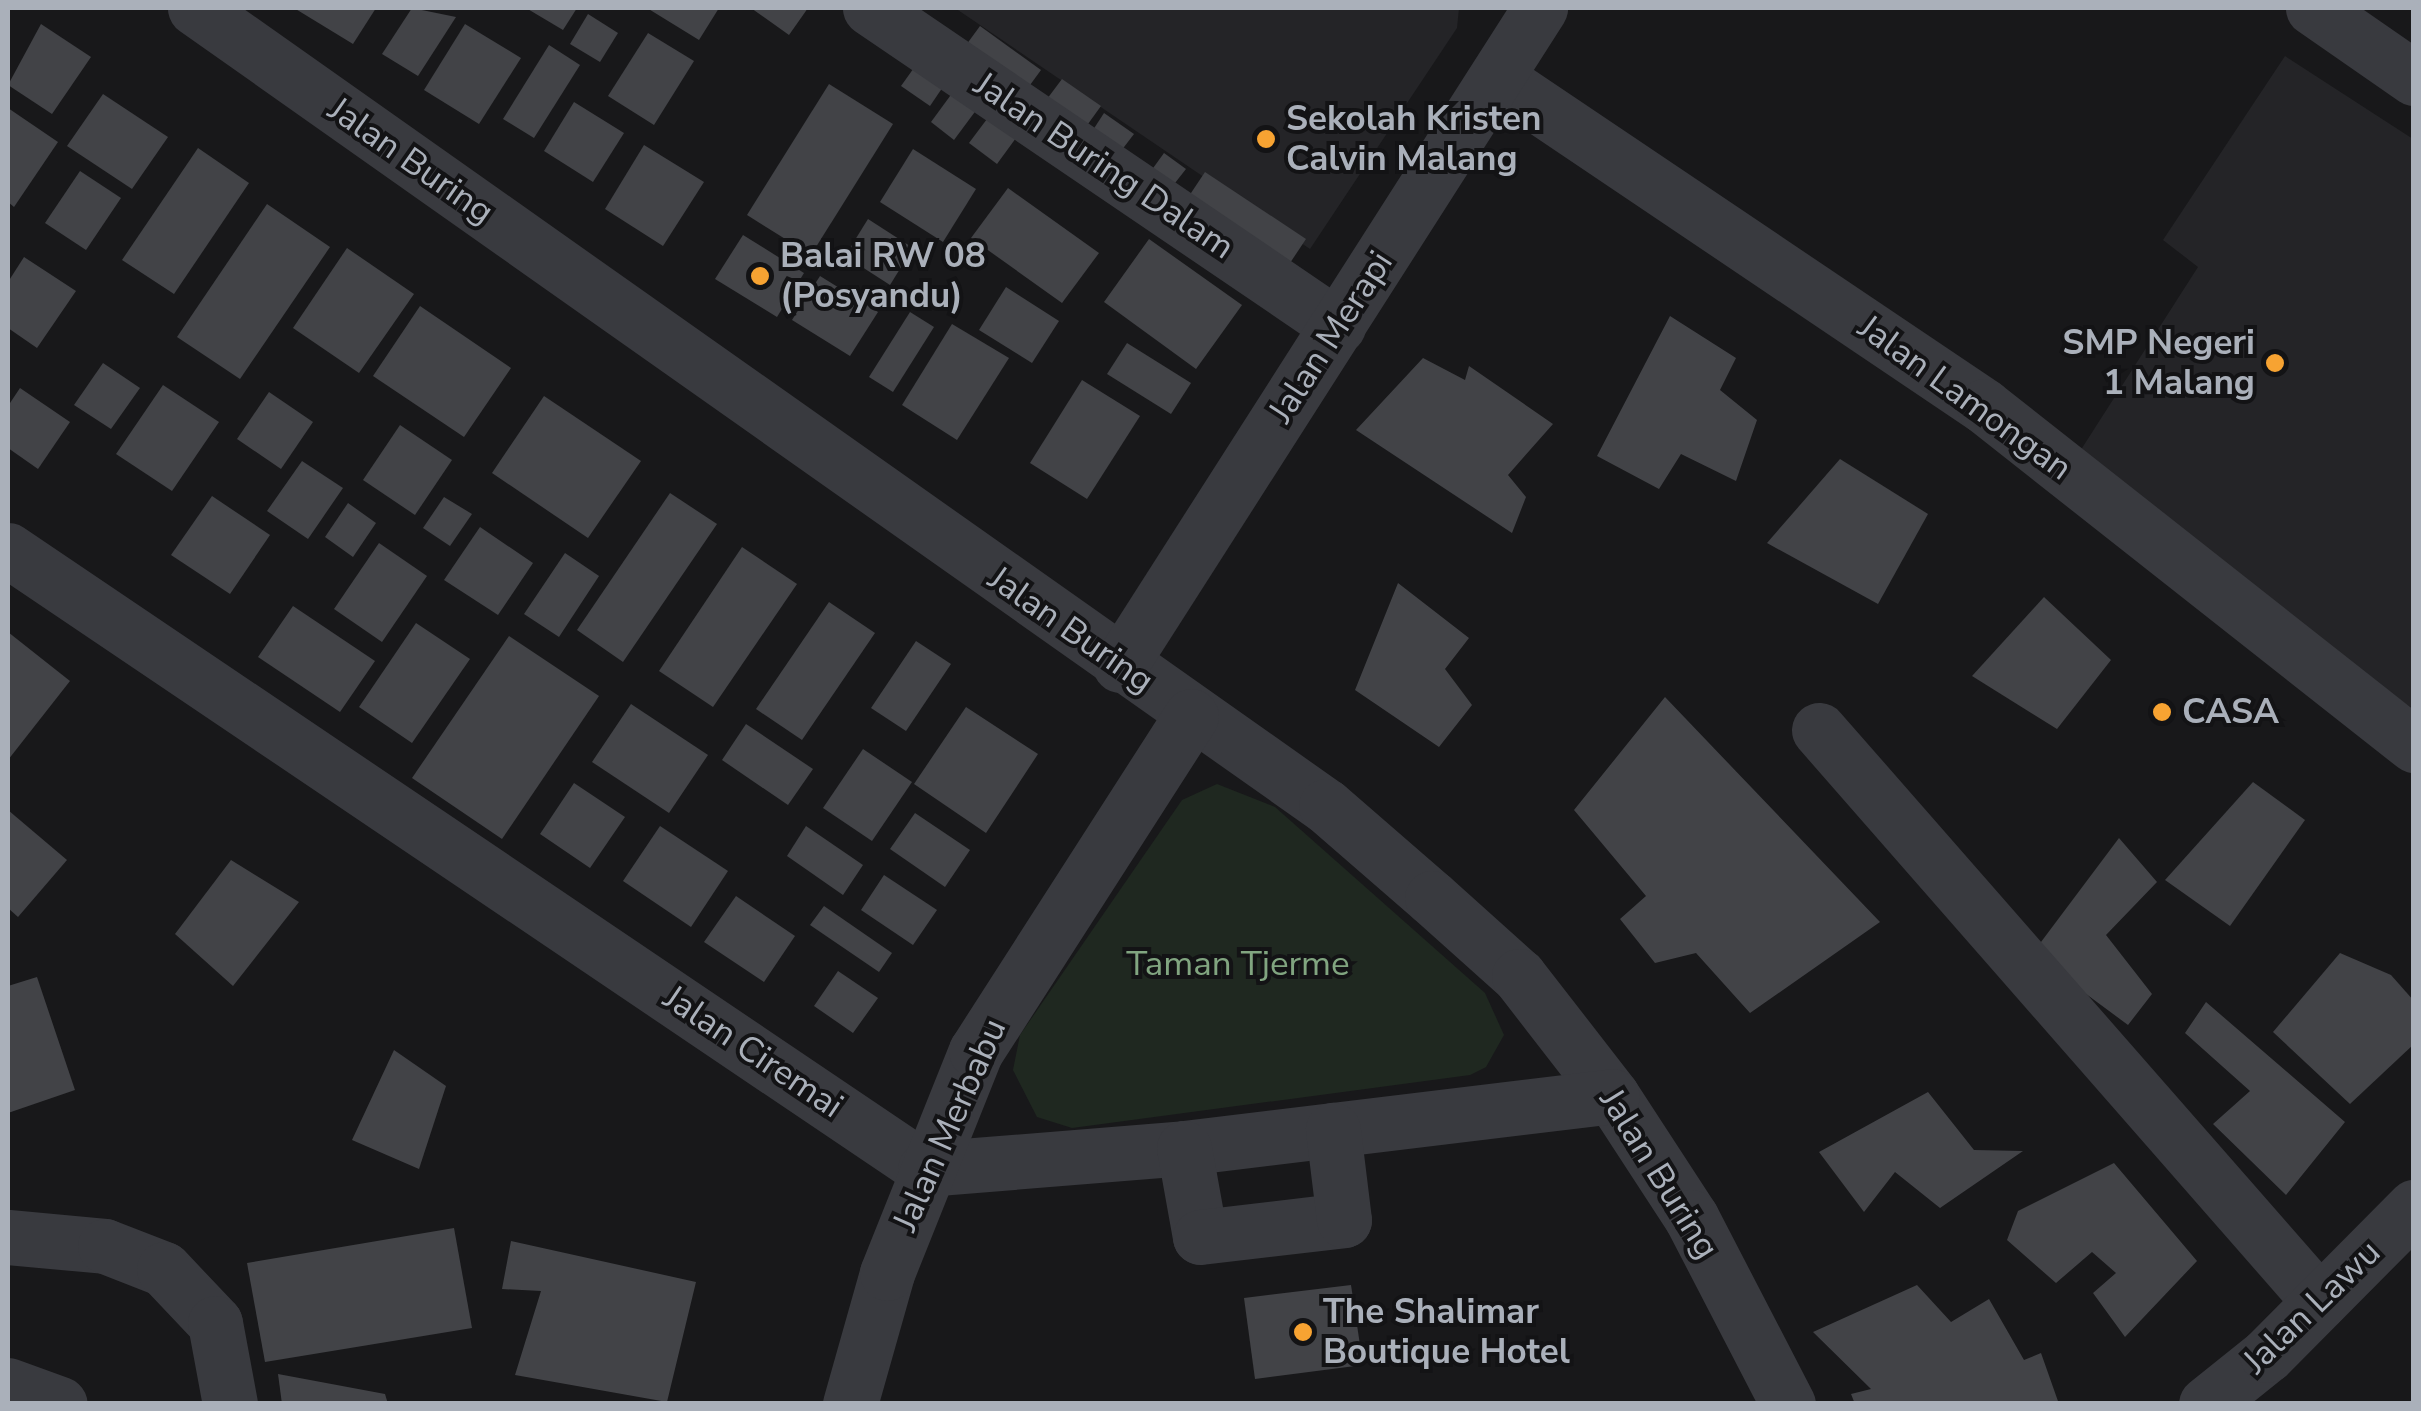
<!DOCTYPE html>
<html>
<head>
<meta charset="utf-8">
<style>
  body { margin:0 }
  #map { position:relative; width:2421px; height:1411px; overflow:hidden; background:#18181a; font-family:"Nunito Sans",sans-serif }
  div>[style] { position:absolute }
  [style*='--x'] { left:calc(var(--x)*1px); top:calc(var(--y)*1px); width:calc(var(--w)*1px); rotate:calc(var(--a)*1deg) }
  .built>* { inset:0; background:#242427 }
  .green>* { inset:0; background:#1f2820 }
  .building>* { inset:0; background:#424347 }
  .minor>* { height:55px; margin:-27.5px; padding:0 27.5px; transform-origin:27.5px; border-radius:27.5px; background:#393a3f }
  .dots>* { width:28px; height:28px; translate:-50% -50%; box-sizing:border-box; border:5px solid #131315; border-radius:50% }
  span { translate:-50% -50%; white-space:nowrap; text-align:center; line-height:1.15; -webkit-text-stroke:8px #131315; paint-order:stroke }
  .poi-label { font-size:35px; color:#aab0ba; font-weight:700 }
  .left { translate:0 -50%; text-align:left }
  .right { translate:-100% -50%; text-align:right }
  .street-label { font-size:35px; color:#aab0ba }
  .park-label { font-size:35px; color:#81a580 }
  .frame { position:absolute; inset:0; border:10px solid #aab0ba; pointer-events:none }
</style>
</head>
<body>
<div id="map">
  <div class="built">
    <div style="clip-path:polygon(955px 8px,1459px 8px,1457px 28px,1310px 249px)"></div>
    <div style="clip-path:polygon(2285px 56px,2413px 139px,2413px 709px,2075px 459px,2198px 267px,2163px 240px)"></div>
  </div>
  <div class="green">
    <div style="clip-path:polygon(1217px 784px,1275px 807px,1485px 993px,1504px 1035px,1486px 1067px,1470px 1075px,1072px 1128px,1037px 1117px,1013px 1070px,1020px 1035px,1182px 800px)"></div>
  </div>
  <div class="building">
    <div style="clip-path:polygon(294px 8px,376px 8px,353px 44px)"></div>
    <div style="clip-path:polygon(412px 8px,456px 17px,418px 76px,382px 54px)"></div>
    <div style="clip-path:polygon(526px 8px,577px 8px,563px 30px)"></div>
    <div style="clip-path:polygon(647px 8px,719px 8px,699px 40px)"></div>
    <div style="clip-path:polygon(751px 8px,808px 8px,789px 35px)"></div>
    <div style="clip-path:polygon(588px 14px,618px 33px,600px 62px,570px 44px)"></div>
    <div style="clip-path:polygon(41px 24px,91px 57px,52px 114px,8px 85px)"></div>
    <div style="clip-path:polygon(465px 24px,521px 58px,479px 124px,424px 90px)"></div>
    <div style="clip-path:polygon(980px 26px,1041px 70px,1022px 96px,961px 52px)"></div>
    <div style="clip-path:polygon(648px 33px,694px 61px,654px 125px,608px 96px)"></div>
    <div style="clip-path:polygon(549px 45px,580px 65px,534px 138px,503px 119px)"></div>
    <div style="clip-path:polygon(921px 58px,949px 78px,930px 106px,901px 86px)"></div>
    <div style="clip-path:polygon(1062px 79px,1101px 106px,1080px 135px,1041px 107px)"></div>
    <div style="clip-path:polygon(829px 84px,893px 124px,811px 255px,747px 215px)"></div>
    <div style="clip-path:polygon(953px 92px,977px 109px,954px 140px,931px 122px)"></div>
    <div style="clip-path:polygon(103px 94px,168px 137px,132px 189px,67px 146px)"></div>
    <div style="clip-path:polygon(574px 102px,624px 133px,593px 182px,544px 151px)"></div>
    <div style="clip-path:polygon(8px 108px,58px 142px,14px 207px,8px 202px)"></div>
    <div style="clip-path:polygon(993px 111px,1021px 131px,997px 164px,969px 143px)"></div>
    <div style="clip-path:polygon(1104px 113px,1134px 134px,1121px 151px,1093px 130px)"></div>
    <div style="clip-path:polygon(644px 145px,704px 182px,663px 246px,605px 209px)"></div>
    <div style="clip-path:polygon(198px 148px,249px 183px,174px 294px,122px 260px)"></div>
    <div style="clip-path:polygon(913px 149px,976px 189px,943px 242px,880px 202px)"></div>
    <div style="clip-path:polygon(1164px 153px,1186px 169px,1164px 197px,1143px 182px)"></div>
    <div style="clip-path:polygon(80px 171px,121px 198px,86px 250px,45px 223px)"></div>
    <div style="clip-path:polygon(1205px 172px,1306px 239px,1280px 278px,1179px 211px)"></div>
    <div style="clip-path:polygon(1008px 188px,1099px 253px,1062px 303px,971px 238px)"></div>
    <div style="clip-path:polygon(267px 204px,330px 247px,240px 379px,177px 337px)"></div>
    <div style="clip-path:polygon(868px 219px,913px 248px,890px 285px,845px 256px)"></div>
    <div style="clip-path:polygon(743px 235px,804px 273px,777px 317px,715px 279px)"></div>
    <div style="clip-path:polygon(1149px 239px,1242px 305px,1196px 369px,1104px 302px)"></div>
    <div style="clip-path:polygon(347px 248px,414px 294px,359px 373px,293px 328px)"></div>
    <div style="clip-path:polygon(24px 257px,76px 291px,37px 348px,8px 328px,8px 282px)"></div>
    <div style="clip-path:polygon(820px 276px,878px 312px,850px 356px,792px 320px)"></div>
    <div style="clip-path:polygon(1006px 287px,1059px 321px,1032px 363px,979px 330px)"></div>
    <div style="clip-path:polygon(420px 306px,511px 368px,464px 437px,373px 376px)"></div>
    <div style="clip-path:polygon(910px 312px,934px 327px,893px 392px,869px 377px)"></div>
    <div style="clip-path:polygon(1670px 316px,1736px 358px,1720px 390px,1757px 420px,1736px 481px,1681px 454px,1659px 489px,1597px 456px)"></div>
    <div style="clip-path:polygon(952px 324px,1009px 358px,957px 440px,902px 405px)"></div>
    <div style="clip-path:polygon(1127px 343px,1191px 383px,1171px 414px,1107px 374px)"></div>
    <div style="clip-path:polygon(1423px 358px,1465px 380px,1469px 366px,1553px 424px,1508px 475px,1526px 497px,1512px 533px,1356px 430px)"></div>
    <div style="clip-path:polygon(103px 363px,140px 388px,111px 429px,74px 405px)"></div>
    <div style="clip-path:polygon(1082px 380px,1140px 416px,1087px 499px,1030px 463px)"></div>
    <div style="clip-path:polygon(163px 385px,219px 422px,172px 491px,116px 454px)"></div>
    <div style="clip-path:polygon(20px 388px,70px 422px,38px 469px,8px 448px,8px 406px)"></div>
    <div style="clip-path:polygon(269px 392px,313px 422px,281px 469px,237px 439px)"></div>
    <div style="clip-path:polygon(544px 396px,641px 461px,588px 538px,492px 473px)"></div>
    <div style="clip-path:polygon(400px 425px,452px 460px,415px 515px,363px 480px)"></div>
    <div style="clip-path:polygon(1840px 459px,1928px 514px,1878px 604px,1767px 543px)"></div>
    <div style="clip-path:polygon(302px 461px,343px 488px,308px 539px,267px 511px)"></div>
    <div style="clip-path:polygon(670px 493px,717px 524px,623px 662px,577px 630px)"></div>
    <div style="clip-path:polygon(212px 496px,270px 535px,230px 594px,171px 555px)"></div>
    <div style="clip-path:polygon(444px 497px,472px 514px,450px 546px,423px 528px)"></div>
    <div style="clip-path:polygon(348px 503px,376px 523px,353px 557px,325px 537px)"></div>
    <div style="clip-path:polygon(480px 527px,533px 563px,498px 615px,444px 580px)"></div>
    <div style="clip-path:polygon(379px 543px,427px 576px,382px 642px,334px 609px)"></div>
    <div style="clip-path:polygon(742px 547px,797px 584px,713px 707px,659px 671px)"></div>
    <div style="clip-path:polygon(565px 553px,599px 576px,559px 637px,524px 614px)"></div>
    <div style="clip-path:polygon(1398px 583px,1469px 638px,1445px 669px,1472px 705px,1439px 747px,1355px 690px)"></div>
    <div style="clip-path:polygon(2044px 597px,2111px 660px,2057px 729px,1972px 676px)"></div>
    <div style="clip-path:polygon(829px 602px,875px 633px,802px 740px,756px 709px)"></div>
    <div style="clip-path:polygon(293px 606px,375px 661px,340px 712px,258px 657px)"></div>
    <div style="clip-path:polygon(416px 623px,470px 659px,412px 743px,359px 707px)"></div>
    <div style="clip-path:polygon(8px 632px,70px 681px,8px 760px)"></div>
    <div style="clip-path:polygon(509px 636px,599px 696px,502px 839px,412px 778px)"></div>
    <div style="clip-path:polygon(916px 641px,951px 664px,906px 731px,871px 708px)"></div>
    <div style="clip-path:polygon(1665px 697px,1880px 922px,1750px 1013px,1696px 953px,1655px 963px,1620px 919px,1646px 896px,1574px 810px)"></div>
    <div style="clip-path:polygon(631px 704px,708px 755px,669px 813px,592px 762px)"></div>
    <div style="clip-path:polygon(966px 707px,1038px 754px,986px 833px,914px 784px)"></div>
    <div style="clip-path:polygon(746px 724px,813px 769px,788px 805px,722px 760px)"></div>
    <div style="clip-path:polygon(863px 749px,912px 782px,872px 841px,823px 808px)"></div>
    <div style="clip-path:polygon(2253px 782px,2305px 820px,2230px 926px,2165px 880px)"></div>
    <div style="clip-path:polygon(574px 783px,625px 817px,590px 868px,540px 834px)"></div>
    <div style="clip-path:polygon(8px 810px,67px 860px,18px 917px,8px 908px)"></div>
    <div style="clip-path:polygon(915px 813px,970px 850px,945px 887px,890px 849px)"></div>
    <div style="clip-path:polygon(660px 826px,728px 871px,691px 927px,623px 881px)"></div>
    <div style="clip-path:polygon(806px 826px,863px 865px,843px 895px,787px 856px)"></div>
    <div style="clip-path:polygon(2119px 838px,2157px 882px,2106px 935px,2152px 994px,2128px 1025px,2032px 954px)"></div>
    <div style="clip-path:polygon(231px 860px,299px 902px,233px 986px,175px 934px)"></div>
    <div style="clip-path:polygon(884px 875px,937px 910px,913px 945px,861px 910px)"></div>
    <div style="clip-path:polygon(736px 896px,795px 936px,764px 982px,704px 942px)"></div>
    <div style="clip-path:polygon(824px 906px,892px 953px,879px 972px,810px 925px)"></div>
    <div style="clip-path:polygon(2340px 953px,2391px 975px,2414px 1001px,2414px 1044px,2350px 1104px,2273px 1032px)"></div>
    <div style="clip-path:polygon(838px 971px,878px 998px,853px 1033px,814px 1006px)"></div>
    <div style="clip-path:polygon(37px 977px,75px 1090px,8px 1113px,8px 986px)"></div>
    <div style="clip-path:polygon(2206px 1002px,2345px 1122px,2286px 1195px,2213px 1124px,2250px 1091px,2185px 1033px)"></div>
    <div style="clip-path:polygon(394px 1050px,446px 1086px,419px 1169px,352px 1140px)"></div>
    <div style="clip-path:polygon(1928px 1092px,1974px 1150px,2023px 1151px,1940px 1208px,1895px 1172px,1864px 1212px,1819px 1152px)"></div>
    <div style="clip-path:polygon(2114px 1163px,2197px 1261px,2125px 1337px,2093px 1293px,2116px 1273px,2092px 1252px,2056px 1283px,2007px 1240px,2018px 1211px)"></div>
    <div style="clip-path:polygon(454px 1228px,472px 1328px,265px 1362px,247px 1263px)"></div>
    <div style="clip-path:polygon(511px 1241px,696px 1282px,667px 1402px,515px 1375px,541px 1291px,502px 1289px)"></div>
    <div style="clip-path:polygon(1351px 1285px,1363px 1365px,1255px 1379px,1244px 1298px)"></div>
    <div style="clip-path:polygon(1917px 1285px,1951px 1322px,1989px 1299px,2024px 1360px,2041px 1353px,2059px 1404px,1855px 1404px,1851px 1394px,1871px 1389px,1813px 1332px)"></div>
    <div style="clip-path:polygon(278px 1374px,385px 1394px,388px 1404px,282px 1404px)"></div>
  </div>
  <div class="minor">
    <div style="--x:195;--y:8;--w:1384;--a:35.21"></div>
    <div style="--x:1326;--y:806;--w:140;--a:41"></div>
    <div style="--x:1432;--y:898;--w:117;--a:41.9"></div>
    <div style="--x:1519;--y:976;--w:152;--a:52.2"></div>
    <div style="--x:1612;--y:1096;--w:145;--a:56.9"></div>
    <div style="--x:1691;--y:1217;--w:211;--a:62.6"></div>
    <div style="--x:870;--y:8;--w:566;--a:34.2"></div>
    <div style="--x:2313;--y:8;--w:123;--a:34.7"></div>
    <div style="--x:1497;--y:78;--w:587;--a:33.96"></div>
    <div style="--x:1984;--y:406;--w:548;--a:38.25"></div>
    <div style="--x:8;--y:550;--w:1106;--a:34.02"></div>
    <div style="--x:925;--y:1169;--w:260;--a:-4.6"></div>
    <div style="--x:1184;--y:1148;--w:431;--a:-6.9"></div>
    <div style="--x:1120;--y:665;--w:780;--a:-57.41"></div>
    <div style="--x:1819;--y:730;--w:760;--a:48.79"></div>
    <div style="--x:1184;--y:1148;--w:90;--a:79.8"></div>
    <div style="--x:1200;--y:1237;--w:145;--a:-6.7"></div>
    <div style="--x:1344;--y:1220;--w:91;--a:-97"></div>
    <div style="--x:8;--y:1237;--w:97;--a:5.3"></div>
    <div style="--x:105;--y:1246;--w:63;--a:21.3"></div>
    <div style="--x:164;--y:1269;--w:74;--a:46.6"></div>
    <div style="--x:215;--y:1323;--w:82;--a:79.5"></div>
    <div style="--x:8;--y:1385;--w:55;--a:20.1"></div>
    <div style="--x:850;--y:1404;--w:136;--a:-74.2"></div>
    <div style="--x:887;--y:1273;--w:239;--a:-68.2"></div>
    <div style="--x:976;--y:1051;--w:398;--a:-57.3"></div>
    <div style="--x:2206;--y:1404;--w:78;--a:-38.8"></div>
    <div style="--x:2267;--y:1355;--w:209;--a:-45.2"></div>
  </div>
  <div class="dots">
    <div style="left:1266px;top:139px;background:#f7a332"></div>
    <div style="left:760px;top:276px;background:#f7a332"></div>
    <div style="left:2275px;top:363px;background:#f7a332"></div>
    <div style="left:2162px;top:712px;background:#f7a332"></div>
    <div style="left:1303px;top:1332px;background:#f7a332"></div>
  </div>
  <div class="poi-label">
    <span class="left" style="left:1286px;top:139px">Sekolah Kristen<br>Calvin Malang</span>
    <span class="left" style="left:780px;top:276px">Balai RW 08<br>(Posyandu)</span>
    <span class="right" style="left:2255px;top:363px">SMP Negeri<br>1 Malang</span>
    <span class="left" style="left:2182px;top:712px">CASA</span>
    <span class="left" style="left:1323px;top:1332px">The Shalimar<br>Boutique Hotel</span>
  </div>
  <div class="street-label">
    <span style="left:411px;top:161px;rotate:35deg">Jalan Buring</span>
    <span style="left:1104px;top:166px;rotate:34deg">Jalan Buring Dalam</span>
    <span style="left:1331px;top:337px;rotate:-57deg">Jalan Merapi</span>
    <span style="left:1965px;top:398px;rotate:36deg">Jalan Lamongan</span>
    <span style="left:1071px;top:630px;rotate:35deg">Jalan Buring</span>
    <span style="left:753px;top:1052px;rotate:34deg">Jalan Ciremai</span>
    <span style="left:950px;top:1125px;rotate:-66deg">Jalan Merbabu</span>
    <span style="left:1659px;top:1174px;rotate:58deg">Jalan Buring</span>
    <span style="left:2312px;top:1307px;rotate:-44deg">Jalan Lawu</span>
  </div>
  <div class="park-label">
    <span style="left:1238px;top:964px">Taman Tjerme</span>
  </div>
  <div class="frame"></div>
</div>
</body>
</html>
